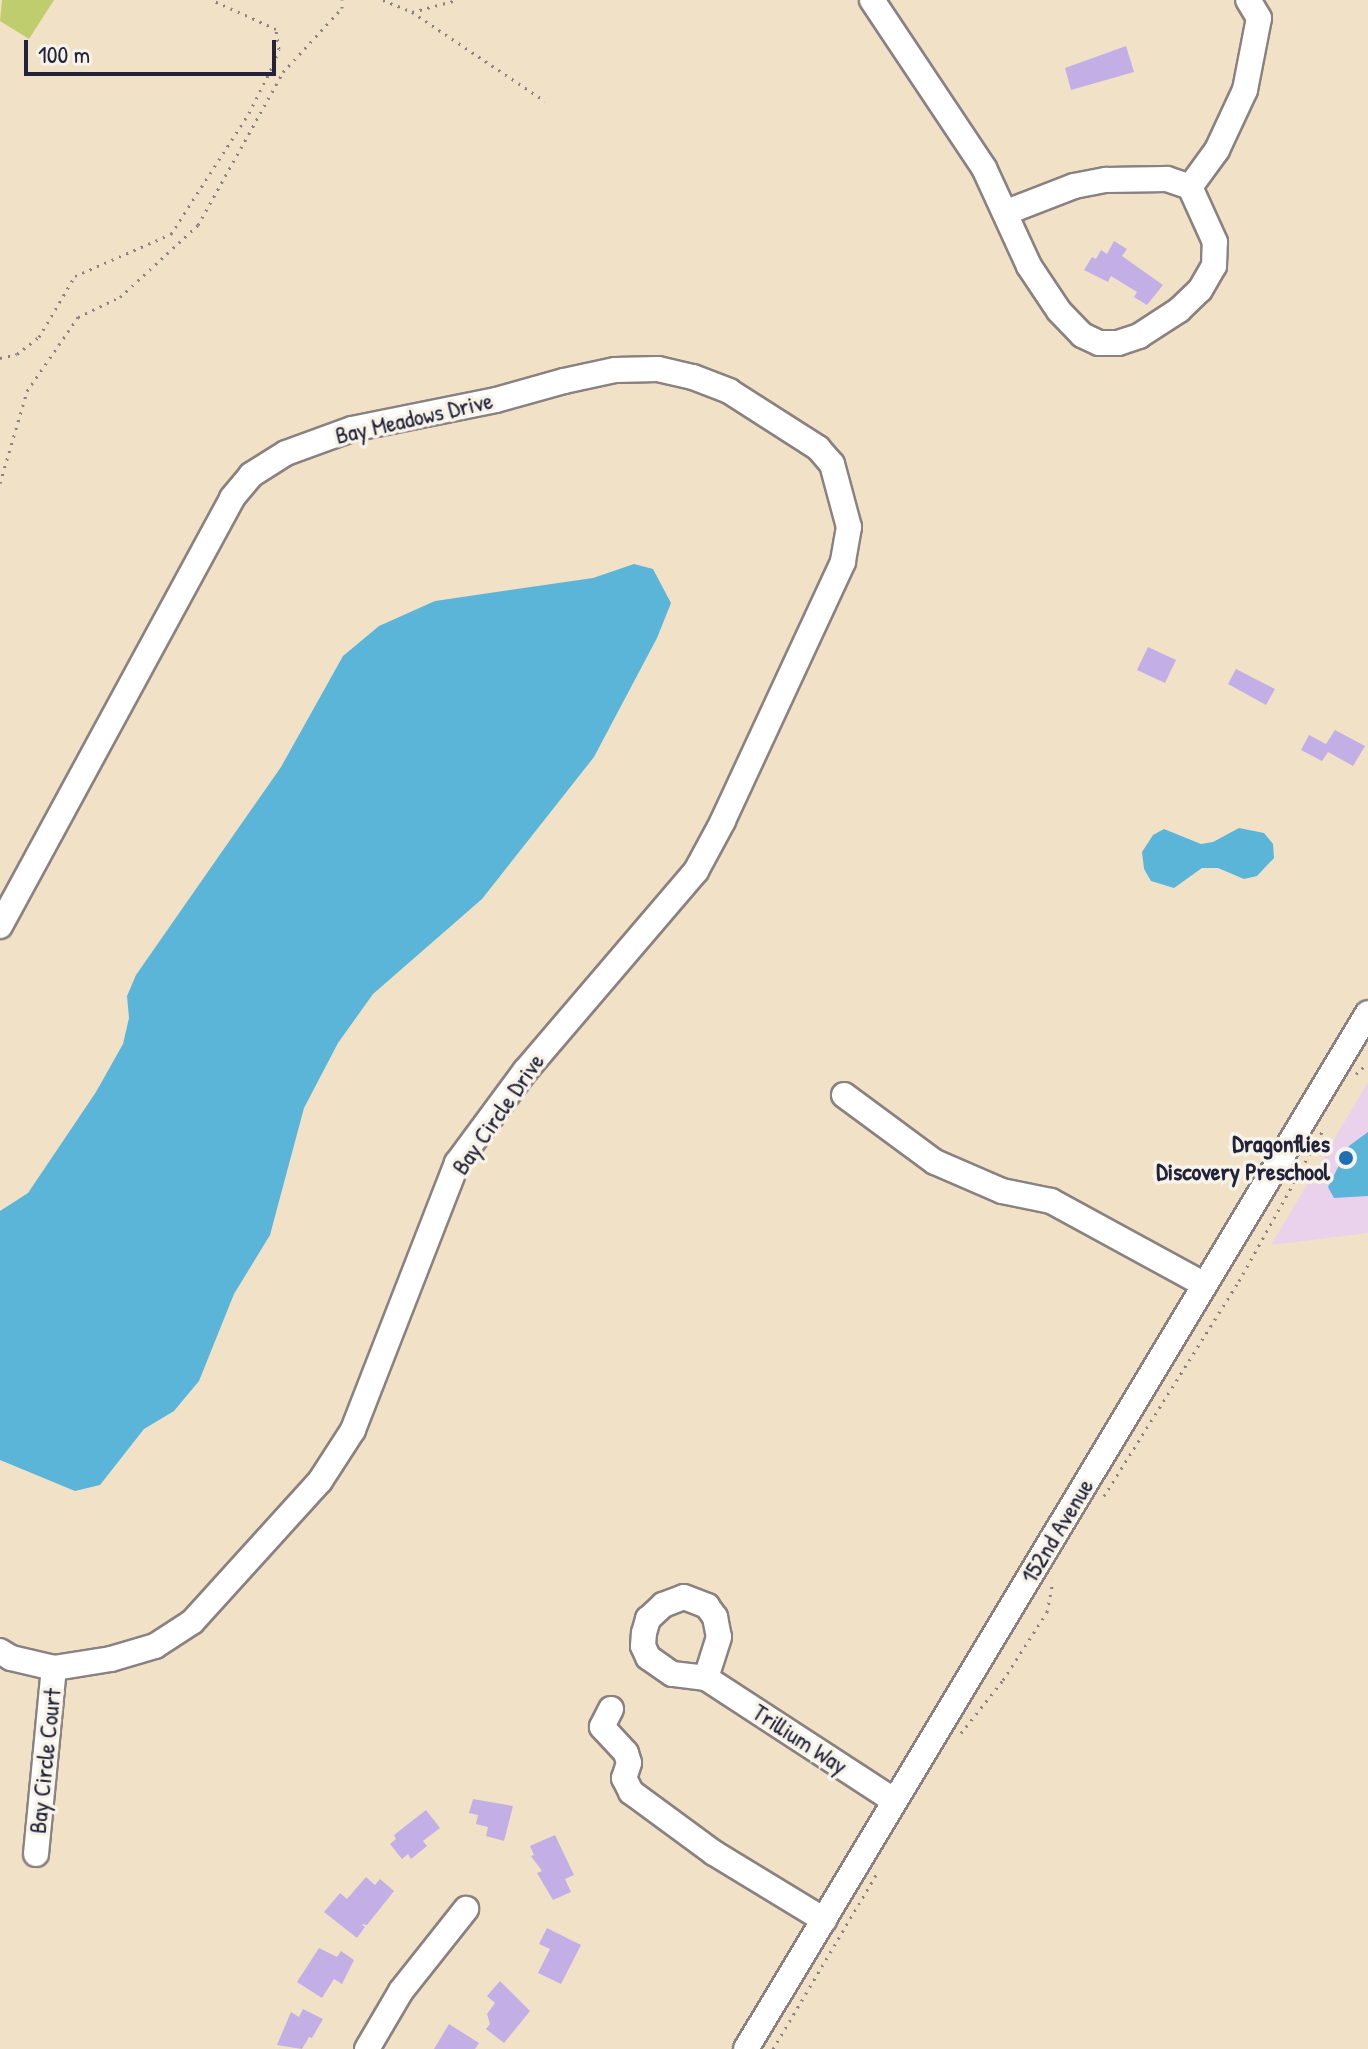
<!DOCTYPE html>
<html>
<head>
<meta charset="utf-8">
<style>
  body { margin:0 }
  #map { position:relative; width:1368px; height:2049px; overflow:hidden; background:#f1e2c7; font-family:"Patrick Hand",sans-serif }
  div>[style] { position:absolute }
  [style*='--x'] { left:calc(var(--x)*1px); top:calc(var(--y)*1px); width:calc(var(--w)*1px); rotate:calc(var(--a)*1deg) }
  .built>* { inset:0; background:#ead1ec }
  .green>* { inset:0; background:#c0cd6e }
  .water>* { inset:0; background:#5ab5d8 }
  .building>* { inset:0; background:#c3afe5 }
  .path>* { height:3px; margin-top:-1.5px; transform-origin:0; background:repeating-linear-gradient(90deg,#8a8281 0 2px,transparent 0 8px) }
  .roads { filter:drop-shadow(2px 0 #8a8281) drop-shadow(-2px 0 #8a8281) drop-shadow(0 2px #8a8281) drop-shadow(0 -2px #8a8281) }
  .minor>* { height:24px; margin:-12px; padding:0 12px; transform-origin:12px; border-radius:12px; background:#fff }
  .dots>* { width:22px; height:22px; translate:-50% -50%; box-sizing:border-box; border:4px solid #f7f3e8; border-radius:50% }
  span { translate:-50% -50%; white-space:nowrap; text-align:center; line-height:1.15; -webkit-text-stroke:7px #f7f3e8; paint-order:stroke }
  .street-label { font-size:24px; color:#22223b }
  .poi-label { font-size:24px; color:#22223b; font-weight:700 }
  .right { translate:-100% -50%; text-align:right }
  .scale { position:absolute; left:24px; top:40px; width:252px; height:36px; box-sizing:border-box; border:4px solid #22223b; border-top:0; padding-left:10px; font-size:24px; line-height:28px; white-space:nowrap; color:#22223b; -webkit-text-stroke:6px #f7f3e8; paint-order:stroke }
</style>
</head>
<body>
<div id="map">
  <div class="built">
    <div style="clip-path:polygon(1368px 1082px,1368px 1233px,1271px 1245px)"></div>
  </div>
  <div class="green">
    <div style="clip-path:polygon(2px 0,54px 0,29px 39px,0 21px)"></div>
  </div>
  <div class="water">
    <div style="clip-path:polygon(634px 564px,653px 569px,671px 603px,657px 638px,594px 757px,482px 899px,373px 994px,338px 1043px,304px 1108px,270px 1235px,234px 1294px,199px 1381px,174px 1411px,144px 1429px,100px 1485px,75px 1491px,0 1460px,0 1211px,28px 1193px,96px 1092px,123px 1044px,129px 1018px,127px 996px,136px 975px,281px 767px,343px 656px,379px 626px,435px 601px,593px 578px)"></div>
    <div style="clip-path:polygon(1239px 828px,1264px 833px,1273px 844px,1274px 858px,1257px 876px,1244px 879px,1218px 868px,1202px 868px,1174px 888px,1151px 881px,1144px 869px,1142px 852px,1153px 835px,1164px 829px,1201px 844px,1213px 842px)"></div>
    <div style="clip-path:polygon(1368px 1132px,1368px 1196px,1334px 1198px,1328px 1187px,1349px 1146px)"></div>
  </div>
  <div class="building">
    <div style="clip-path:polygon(1126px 46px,1134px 72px,1071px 90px,1065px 68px)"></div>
    <div style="clip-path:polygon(1114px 241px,1127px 249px,1122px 256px,1163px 285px,1147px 305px,1134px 297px,1137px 292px,1111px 276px,1108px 282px,1084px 270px,1092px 257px,1096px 259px,1101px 250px,1107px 254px)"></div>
    <div style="clip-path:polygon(1148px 647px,1176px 660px,1165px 683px,1137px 670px)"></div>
    <div style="clip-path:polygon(1236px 669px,1275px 689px,1266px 705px,1228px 684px)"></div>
    <div style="clip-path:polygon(1335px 730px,1365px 746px,1353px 766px,1328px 752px,1322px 761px,1301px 750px,1309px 735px,1326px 744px)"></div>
    <div style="clip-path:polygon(473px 1799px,513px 1806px,504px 1841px,486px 1836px,488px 1827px,476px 1824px,478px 1815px,469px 1813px)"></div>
    <div style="clip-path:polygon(426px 1810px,440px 1828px,423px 1841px,427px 1846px,411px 1859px,408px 1854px,402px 1859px,390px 1844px,396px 1839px,394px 1835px)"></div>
    <div style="clip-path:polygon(555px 1835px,574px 1875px,565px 1879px,571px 1892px,553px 1900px,537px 1873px,542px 1871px,531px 1856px,534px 1855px,530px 1846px)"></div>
    <div style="clip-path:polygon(366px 1877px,375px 1885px,380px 1879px,394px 1891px,367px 1925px,361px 1924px,365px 1927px,357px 1938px,324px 1912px,340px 1893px,347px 1899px)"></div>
    <div style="clip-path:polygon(547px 1928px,581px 1945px,561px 1984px,538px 1973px,550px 1949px,539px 1944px)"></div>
    <div style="clip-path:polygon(319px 1948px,337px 1957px,341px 1951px,354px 1960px,342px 1984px,334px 1979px,322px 1998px,297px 1982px)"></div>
    <div style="clip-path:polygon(500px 1981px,530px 2011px,504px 2043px,486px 2029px,490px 2024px,487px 2014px,495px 2003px,487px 1996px)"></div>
    <div style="clip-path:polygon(303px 2009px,323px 2019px,312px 2038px,309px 2037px,302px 2049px,277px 2045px,291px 2012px,299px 2017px)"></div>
    <div style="clip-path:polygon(449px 2024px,479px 2043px,475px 2049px,434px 2049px)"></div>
  </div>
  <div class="path">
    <div style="--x:383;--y:0;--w:31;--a:22"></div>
    <div style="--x:412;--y:12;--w:47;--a:-14.9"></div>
    <div style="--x:412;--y:12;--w:160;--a:33.8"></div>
    <div style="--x:0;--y:358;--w:17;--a:-13"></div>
    <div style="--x:17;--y:354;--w:28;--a:-38"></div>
    <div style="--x:39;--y:337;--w:71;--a:-59.5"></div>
    <div style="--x:75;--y:276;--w:105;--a:-23.6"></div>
    <div style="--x:171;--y:234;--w:144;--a:-57.2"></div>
    <div style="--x:249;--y:113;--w:54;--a:-63.4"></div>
    <div style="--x:273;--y:65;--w:17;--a:-69"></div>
    <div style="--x:279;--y:49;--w:20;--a:-99"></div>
    <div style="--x:276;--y:29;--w:70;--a:-155.6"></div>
    <div style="--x:0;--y:483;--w:96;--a:-73.6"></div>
    <div style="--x:27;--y:391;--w:90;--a:-55.4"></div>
    <div style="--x:78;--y:317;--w:47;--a:-25.5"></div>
    <div style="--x:120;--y:297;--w:106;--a:-42.7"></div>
    <div style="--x:198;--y:225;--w:175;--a:-60.9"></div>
    <div style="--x:283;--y:72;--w:87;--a:-47.3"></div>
    <div style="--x:342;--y:8;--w:8;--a:-90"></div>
    <div style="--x:1356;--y:1074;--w:16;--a:-43"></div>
    <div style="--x:1104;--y:1496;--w:254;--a:-57.9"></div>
    <div style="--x:1239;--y:1281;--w:171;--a:-60.9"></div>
    <div style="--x:961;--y:1733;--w:68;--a:-51.6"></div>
    <div style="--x:1003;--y:1680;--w:81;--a:-57.1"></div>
    <div style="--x:1047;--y:1612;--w:32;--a:-79"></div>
    <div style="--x:773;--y:2049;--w:204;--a:-59.4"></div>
  </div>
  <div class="roads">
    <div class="minor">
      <div style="--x:872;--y:0;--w:202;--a:56.3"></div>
      <div style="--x:984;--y:168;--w:108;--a:65.3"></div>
      <div style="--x:1029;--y:266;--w:54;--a:56.3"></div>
      <div style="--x:1059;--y:311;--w:33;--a:46"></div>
      <div style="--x:1082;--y:335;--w:19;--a:25"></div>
      <div style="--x:1099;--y:343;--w:19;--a:0"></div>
      <div style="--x:1118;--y:343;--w:22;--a:-18"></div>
      <div style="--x:1139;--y:336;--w:48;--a:-33"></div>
      <div style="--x:1179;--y:310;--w:29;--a:-44"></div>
      <div style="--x:1200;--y:290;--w:28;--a:-60"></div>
      <div style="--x:1214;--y:266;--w:24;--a:-88"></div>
      <div style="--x:1215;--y:242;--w:60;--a:-114.4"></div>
      <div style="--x:1190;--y:187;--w:46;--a:-53.9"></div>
      <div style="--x:1217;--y:150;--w:66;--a:-65"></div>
      <div style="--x:1245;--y:90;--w:73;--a:-79"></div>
      <div style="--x:1259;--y:18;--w:21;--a:-121"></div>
      <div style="--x:1007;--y:212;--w:72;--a:-21.2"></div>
      <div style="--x:1074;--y:186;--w:33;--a:-11"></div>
      <div style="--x:1106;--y:180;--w:61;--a:-0.9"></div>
      <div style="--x:1167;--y:179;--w:24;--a:19"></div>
      <div style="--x:0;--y:926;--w:487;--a:-61.5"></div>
      <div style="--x:232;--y:498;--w:30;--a:-50"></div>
      <div style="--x:251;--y:475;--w:41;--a:-32.2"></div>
      <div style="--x:286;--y:453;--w:70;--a:-20"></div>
      <div style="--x:352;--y:429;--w:147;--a:-11.4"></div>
      <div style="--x:496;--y:400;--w:71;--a:-15.6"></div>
      <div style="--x:564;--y:381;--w:52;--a:-12.2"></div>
      <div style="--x:615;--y:370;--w:43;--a:-1.3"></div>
      <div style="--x:658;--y:369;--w:36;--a:13"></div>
      <div style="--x:693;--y:377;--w:39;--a:21"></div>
      <div style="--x:729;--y:391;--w:106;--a:32.6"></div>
      <div style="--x:818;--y:448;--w:21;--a:49"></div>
      <div style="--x:832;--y:464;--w:65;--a:74.9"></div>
      <div style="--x:849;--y:527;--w:36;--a:100"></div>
      <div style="--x:843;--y:562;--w:285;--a:114.9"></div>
      <div style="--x:723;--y:821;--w:57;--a:118.4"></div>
      <div style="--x:696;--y:871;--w:263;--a:130.5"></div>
      <div style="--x:525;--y:1071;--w:114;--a:126.5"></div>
      <div style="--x:457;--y:1163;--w:287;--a:111.3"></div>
      <div style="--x:353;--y:1430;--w:61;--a:122.9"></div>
      <div style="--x:320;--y:1481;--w:190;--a:132.2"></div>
      <div style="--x:192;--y:1622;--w:44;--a:147"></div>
      <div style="--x:155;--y:1646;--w:46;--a:163.5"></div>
      <div style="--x:111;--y:1659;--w:58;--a:171"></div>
      <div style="--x:54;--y:1668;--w:44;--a:-166.9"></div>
      <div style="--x:11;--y:1658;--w:13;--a:-148"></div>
      <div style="--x:844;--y:1095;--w:113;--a:36.4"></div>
      <div style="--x:935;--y:1162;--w:73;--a:23.4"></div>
      <div style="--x:1002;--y:1191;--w:50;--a:11.5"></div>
      <div style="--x:1051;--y:1201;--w:175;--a:28.6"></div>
      <div style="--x:706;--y:1678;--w:34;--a:-173"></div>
      <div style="--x:672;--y:1674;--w:29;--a:-145"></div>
      <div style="--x:648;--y:1657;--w:12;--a:-114"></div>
      <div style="--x:643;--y:1646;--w:13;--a:-86"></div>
      <div style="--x:644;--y:1633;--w:15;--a:-74"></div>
      <div style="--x:648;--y:1619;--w:21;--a:-43"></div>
      <div style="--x:663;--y:1605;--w:22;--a:-21"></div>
      <div style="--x:684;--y:1597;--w:25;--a:21"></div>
      <div style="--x:707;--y:1606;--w:14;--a:54"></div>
      <div style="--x:715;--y:1617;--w:20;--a:79"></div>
      <div style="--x:719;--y:1637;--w:43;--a:107.6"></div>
      <div style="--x:706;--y:1678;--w:225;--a:33.1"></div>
      <div style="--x:611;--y:1709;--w:20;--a:117"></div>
      <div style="--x:602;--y:1727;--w:35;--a:47"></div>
      <div style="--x:626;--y:1753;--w:10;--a:73"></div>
      <div style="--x:629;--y:1763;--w:16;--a:108"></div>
      <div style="--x:624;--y:1778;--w:16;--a:63"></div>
      <div style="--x:631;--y:1792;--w:103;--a:36.3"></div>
      <div style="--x:714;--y:1853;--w:129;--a:31.3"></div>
      <div style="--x:36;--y:1854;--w:187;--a:-84.5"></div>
      <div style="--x:367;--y:2049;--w:67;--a:-59.6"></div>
      <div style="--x:401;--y:1991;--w:105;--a:-51.6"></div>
      <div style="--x:746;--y:2049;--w:1208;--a:-59.02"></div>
    </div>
  </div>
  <div class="dots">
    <div style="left:1346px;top:1158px;background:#1f6fb2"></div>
  </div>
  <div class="street-label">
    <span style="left:414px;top:418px;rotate:-13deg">Bay Meadows Drive</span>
    <span style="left:498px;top:1114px;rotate:-55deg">Bay Circle Drive</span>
    <span style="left:1057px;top:1531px;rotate:-59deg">152nd Avenue</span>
    <span style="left:800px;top:1739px;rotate:33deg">Trillium Way</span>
    <span style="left:45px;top:1761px;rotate:-84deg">Bay Circle Court</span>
  </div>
  <div class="poi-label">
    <span class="right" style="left:1330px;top:1158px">Dragonflies<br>Discovery Preschool</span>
  </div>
  <div class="scale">100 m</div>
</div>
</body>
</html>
